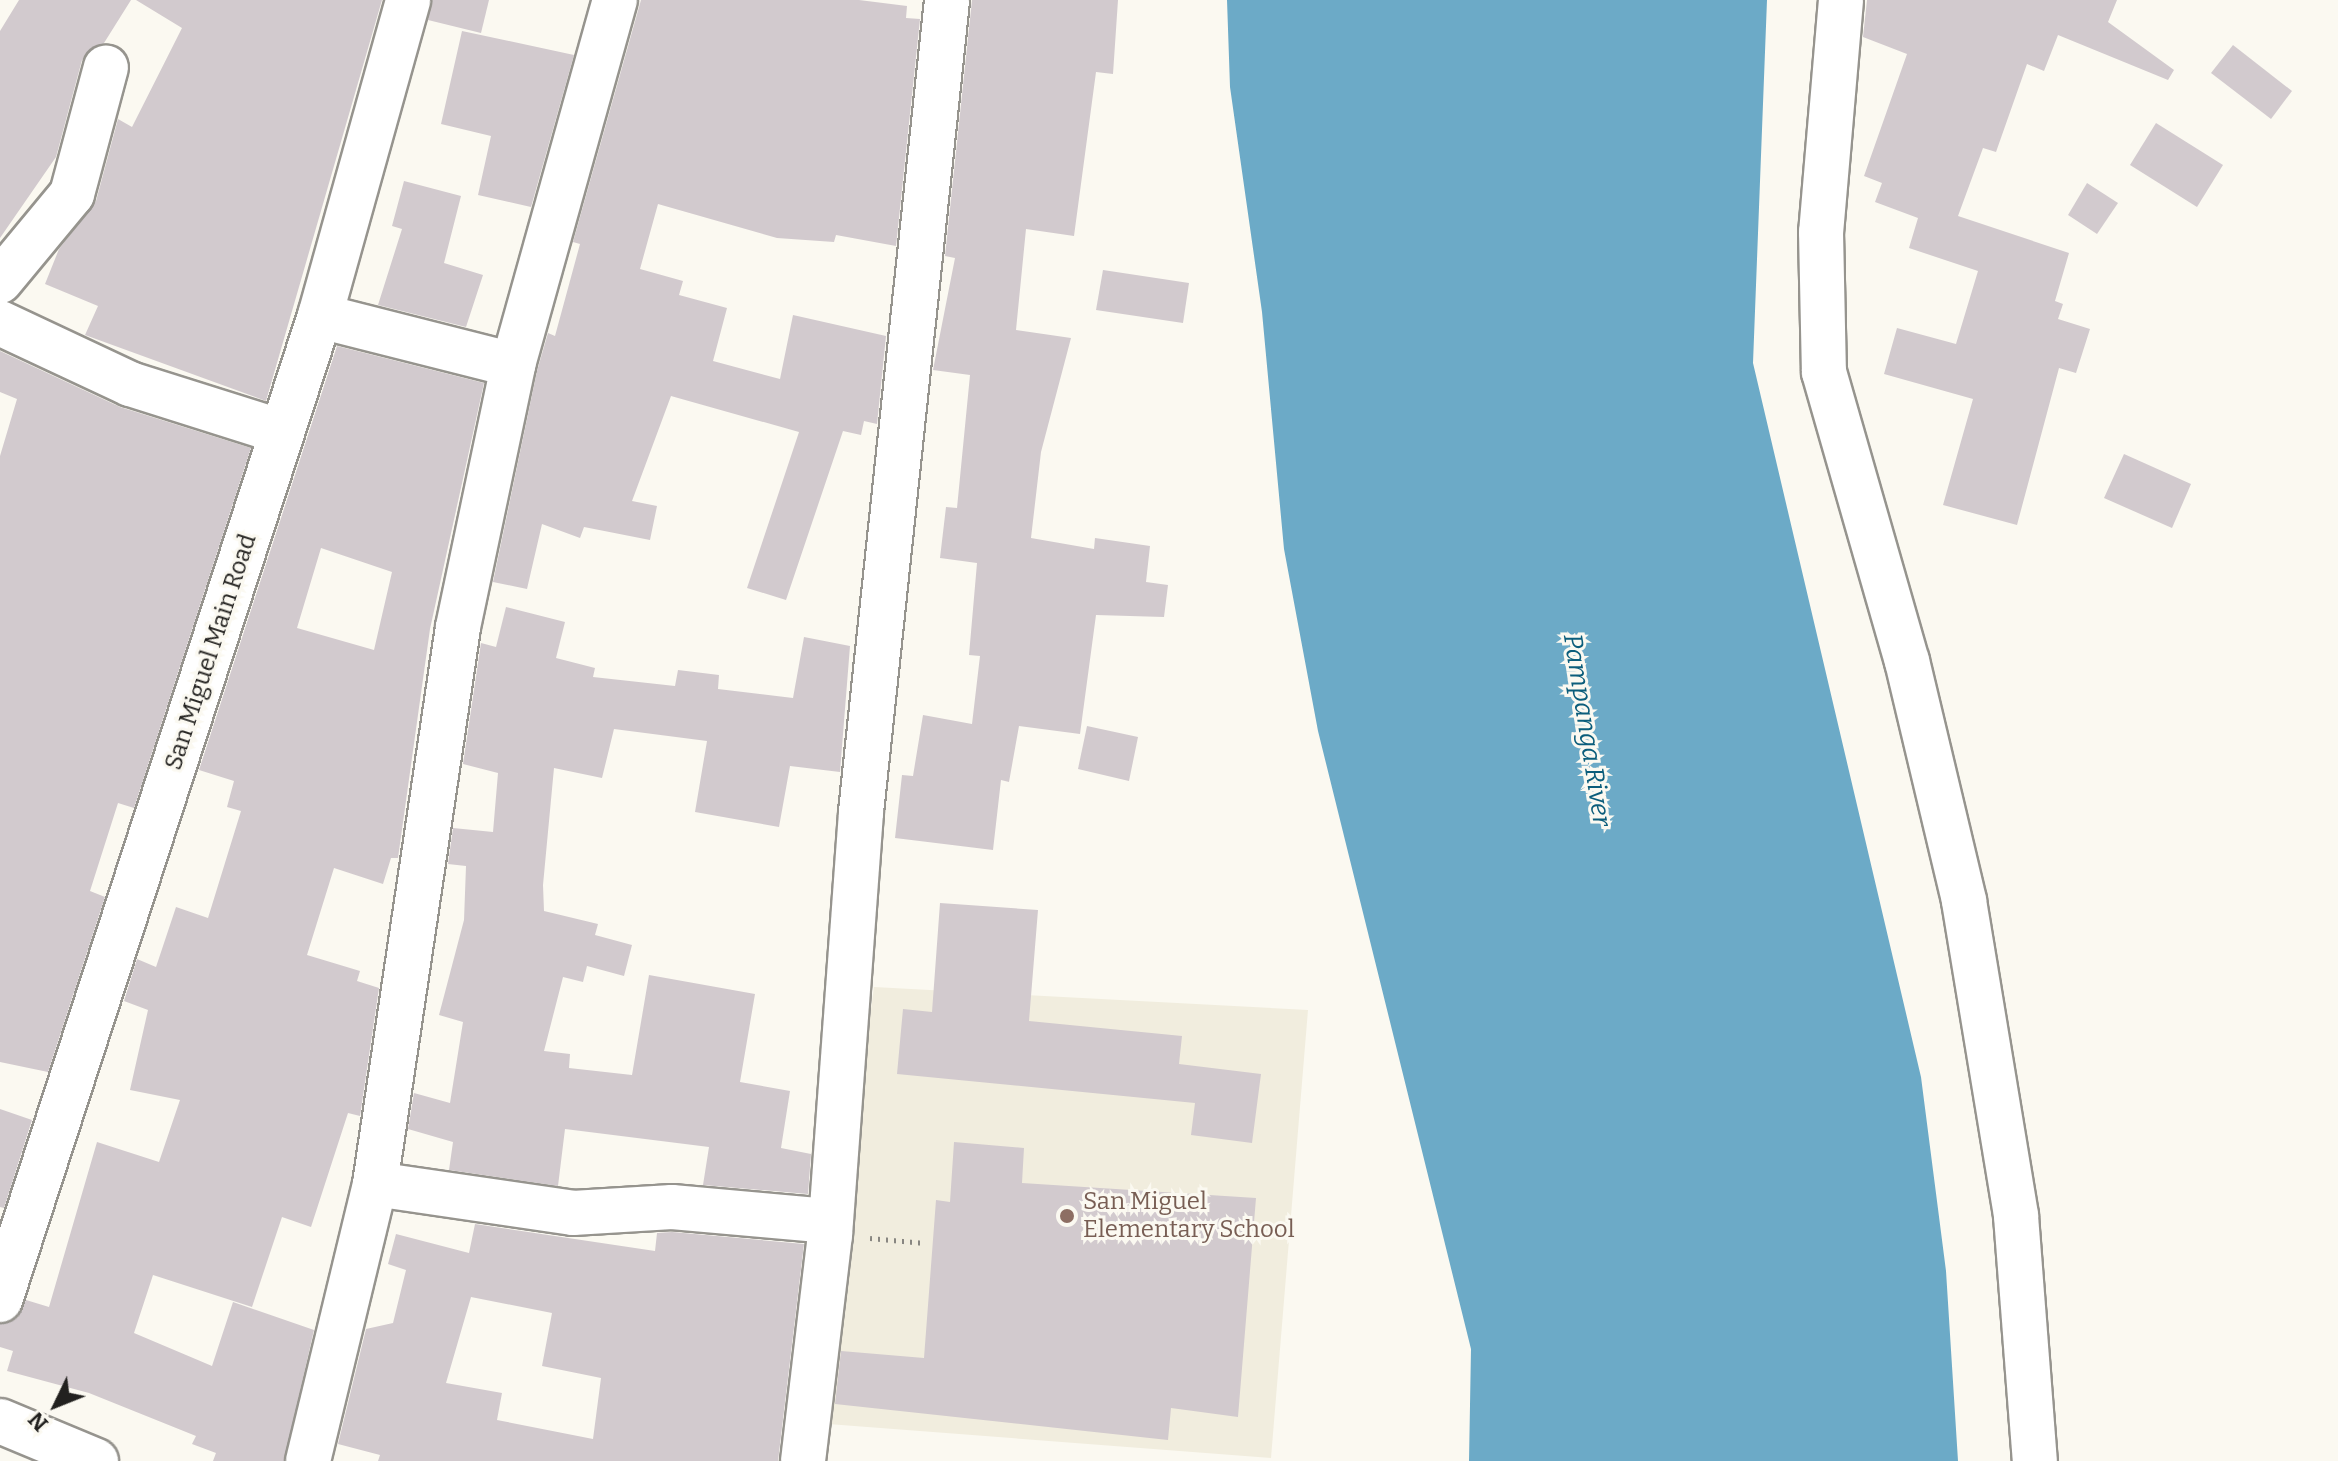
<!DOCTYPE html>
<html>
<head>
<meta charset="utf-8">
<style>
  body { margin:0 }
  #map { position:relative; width:2338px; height:1461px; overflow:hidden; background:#fbf9f1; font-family:Bitter,serif }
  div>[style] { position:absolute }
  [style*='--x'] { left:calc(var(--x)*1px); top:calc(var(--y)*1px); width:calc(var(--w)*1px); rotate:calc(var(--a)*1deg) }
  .built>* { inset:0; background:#f1edde }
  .water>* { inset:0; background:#6caac7 }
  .building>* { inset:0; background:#d2cace }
  .path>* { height:5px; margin-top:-2.5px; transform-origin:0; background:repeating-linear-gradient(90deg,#888681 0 2px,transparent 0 8px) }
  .roads { filter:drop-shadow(2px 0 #96948e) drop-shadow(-2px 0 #96948e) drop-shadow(0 2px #96948e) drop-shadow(0 -2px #96948e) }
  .street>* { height:44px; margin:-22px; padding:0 22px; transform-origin:22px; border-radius:22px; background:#fff }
  .secondary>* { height:44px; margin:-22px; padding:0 22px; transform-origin:22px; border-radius:22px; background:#fff }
  .dots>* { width:22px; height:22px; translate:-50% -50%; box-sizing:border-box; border:4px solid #fbf9f1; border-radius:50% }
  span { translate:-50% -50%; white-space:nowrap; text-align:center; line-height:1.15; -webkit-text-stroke:6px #fbf9f1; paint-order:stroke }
  .street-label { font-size:24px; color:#22211f }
  .education-label { font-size:24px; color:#785e54 }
  .left { translate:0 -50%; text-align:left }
  .water-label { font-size:26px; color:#0b5d7b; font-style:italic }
  .north { position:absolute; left:16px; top:1365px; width:80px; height:80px; -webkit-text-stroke:6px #fbf9f1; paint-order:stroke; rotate:227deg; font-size:22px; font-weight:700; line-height:32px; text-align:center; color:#22211f }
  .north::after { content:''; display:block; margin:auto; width:28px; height:36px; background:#22211f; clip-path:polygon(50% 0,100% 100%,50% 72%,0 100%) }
</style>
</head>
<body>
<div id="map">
  <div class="built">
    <div style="clip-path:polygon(874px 987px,1308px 1010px,1271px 1458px,815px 1423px)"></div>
  </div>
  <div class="water">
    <div style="clip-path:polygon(1227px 0,1767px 0,1753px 363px,1921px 1077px,1946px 1271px,1958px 1461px,1469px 1461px,1471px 1349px,1318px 731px,1284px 549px,1262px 312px,1230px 87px)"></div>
  </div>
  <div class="building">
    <div style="clip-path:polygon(19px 0,131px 0,104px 43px,82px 60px,56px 157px,0 238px,0 31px)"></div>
    <div style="clip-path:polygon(136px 0,382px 0,266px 401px,85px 335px,98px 306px,45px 284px,59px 249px,96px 201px,118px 119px,132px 127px,182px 28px)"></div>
    <div style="clip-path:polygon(432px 0,489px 0,481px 33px,428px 20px)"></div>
    <div style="clip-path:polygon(641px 0,859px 0,907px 6px,906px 18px,920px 19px,896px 246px,836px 235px,834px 242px,777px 238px,658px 204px,640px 269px,683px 281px,679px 295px,727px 308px,713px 361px,780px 379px,793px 315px,886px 336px,877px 424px,864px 421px,861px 435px,843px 431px,786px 600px,747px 588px,799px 432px,671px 396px,632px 501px,657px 506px,650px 540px,584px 527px,580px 538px,542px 524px,527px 589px,493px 582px,537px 371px,548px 333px,555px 336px,580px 244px,573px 242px)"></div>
    <div style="clip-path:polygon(972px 0,1118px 0,1113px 74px,1096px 72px,1074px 236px,1026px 229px,1016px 330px,1071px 338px,1041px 452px,1031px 538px,1094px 549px,1095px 538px,1150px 546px,1146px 582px,1168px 585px,1164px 617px,1096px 615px,1080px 734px,1019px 726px,1009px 782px,1001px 780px,993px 850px,895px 838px,902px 775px,913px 776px,923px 715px,972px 724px,980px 656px,969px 655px,977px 563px,940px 558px,946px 507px,957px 508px,970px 375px,933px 370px,955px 258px,945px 256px)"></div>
    <div style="clip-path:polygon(1867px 0,2117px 0,2108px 22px,2174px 70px,2168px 80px,2058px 35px,2044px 71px,2027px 64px,1996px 152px,1983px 148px,1958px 216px,2069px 253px,2055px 301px,2063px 304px,2058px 319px,2090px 329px,2076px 373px,2059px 368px,2017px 525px,1943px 505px,1973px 399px,1884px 374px,1897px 328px,1956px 344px,1978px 271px,1909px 248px,1918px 218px,1875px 202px,1882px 183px,1864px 176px,1907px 54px,1863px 37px)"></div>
    <div style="clip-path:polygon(462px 31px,574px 55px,531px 207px,478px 195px,491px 136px,441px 124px)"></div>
    <div style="clip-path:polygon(2233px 45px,2292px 91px,2271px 119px,2211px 73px)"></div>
    <div style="clip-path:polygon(2156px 123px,2223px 165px,2197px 207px,2130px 165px)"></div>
    <div style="clip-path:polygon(404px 181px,461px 196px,444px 263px,483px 275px,466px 327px,378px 305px,402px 229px,392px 226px)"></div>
    <div style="clip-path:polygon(2087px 183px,2118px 203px,2097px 234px,2068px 215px)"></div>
    <div style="clip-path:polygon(1103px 270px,1189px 283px,1183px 323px,1096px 310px)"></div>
    <div style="clip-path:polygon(evenodd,337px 346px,484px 383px,430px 629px,398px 858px,391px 858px,383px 884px,334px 868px,307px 955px,360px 971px,357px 981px,379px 988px,360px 1116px,348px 1113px,311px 1227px,282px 1217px,252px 1307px,153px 1275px,134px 1333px,212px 1366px,233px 1302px,314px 1330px,284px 1461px,213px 1461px,216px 1453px,192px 1444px,196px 1436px,89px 1393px,7px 1371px,13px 1351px,0 1347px,0 1324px,17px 1318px,26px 1300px,49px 1307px,97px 1142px,159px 1162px,180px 1100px,130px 1090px,148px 1010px,124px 1001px,137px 959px,156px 967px,176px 907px,208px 918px,241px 811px,227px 807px,234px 781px,199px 770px,337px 346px,321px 548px,392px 572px,374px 650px,297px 628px,321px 548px)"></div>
    <div style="clip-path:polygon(0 351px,120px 407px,251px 448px,134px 808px,118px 803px,90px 891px,105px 897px,48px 1072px,0 1062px,0 456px,17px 399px,0 392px)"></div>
    <div style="clip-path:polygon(2124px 454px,2191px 484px,2172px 528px,2104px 498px)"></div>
    <div style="clip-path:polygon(506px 607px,565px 622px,556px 658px,595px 668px,593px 677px,675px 686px,678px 670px,719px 675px,718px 689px,793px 698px,804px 637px,850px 646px,840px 772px,790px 766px,779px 827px,695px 812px,707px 741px,614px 729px,602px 778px,554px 768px,543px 885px,544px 911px,598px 924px,595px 935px,632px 945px,624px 976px,587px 966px,583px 982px,563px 977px,544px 1051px,570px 1054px,569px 1068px,632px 1075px,649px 975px,755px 994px,740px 1082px,790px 1091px,781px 1148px,811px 1154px,808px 1194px,703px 1185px,709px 1147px,565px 1129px,558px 1186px,449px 1170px,453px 1142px,408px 1129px,414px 1093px,450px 1103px,463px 1022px,439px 1015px,464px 920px,466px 866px,448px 864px,453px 828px,493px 832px,498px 773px,463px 764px,481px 643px,496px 647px)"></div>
    <div style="clip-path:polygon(1087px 726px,1138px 737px,1129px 781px,1078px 769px)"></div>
    <div style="clip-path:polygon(940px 903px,1038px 910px,1029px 1021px,1182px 1036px,1179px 1064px,1261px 1074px,1252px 1143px,1191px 1135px,1195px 1103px,897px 1074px,903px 1009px,932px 1012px)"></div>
    <div style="clip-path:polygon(0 1109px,32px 1120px,4px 1208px,0 1207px)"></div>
    <div style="clip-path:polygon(954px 1142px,1024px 1148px,1022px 1183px,1256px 1198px,1238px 1417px,1171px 1408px,1168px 1440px,835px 1404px,841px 1351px,924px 1358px,936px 1200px,950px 1202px)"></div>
    <div style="clip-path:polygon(evenodd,475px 1224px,655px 1251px,657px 1233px,672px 1232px,804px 1244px,778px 1461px,378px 1461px,380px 1455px,338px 1444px,366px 1329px,393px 1323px,406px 1270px,388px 1264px,396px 1234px,469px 1253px,475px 1224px,471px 1297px,552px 1313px,542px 1366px,601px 1378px,593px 1439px,497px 1420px,502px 1393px,446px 1383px,471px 1297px)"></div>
  </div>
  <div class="path">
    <div style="--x:870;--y:1238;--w:55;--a:5.2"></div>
  </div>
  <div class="roads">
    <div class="street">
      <div style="--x:0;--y:281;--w:113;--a:-50.4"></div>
      <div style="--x:72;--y:194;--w:131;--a:-75"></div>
      <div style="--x:320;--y:316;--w:199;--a:14.2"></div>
      <div style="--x:0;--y:323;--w:144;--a:25.1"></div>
      <div style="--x:130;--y:384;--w:159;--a:17.5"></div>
      <div style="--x:375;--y:1184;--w:200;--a:8.3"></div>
      <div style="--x:573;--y:1213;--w:99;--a:-3.5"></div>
      <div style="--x:672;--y:1207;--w:159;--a:5.1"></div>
      <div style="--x:0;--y:1421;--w:104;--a:22.6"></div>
      <div style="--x:308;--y:1461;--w:285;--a:-76.4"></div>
      <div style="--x:375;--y:1184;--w:563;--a:-81.52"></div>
      <div style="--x:458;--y:627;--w:268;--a:-78.1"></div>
      <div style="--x:513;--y:365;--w:379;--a:-74.4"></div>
      <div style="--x:803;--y:1461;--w:228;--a:-83.2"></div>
      <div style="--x:830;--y:1235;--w:424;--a:-85.8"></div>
      <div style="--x:861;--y:812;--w:817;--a:-83.95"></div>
    </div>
    <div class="secondary">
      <div style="--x:1841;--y:0;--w:233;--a:94.9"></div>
      <div style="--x:1821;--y:232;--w:140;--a:88.8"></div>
      <div style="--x:1824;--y:372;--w:301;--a:74"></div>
      <div style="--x:1907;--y:661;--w:247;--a:76.6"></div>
      <div style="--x:1964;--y:901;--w:319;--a:80.6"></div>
      <div style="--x:2016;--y:1216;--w:246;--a:85.6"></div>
      <div style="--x:0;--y:1300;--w:1035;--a:-71.99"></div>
      <div style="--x:320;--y:316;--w:328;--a:-74.4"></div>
    </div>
  </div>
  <div class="dots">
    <div style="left:1067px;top:1216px;background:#8d6e63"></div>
  </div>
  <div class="street-label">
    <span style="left:211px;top:652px;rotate:-72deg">San Miguel Main Road</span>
  </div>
  <div class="education-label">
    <span class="left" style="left:1083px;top:1216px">San Miguel<br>Elementary School</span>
  </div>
  <div class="water-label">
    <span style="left:1587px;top:730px;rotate:81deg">Pampanga River</span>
  </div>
  <div class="north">N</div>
</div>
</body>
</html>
